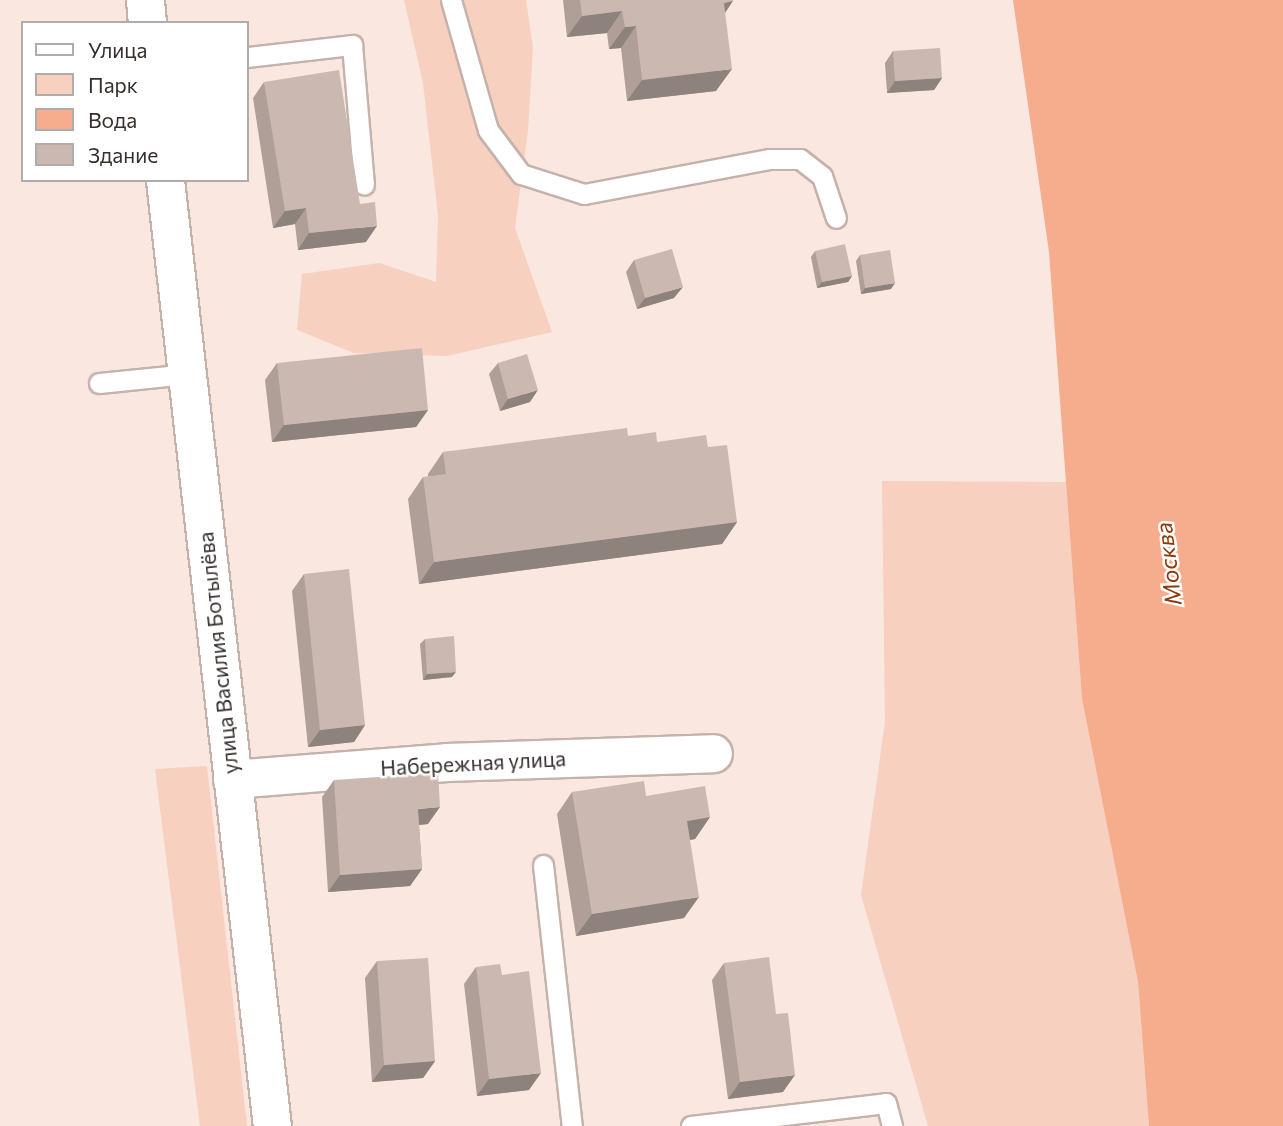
<!DOCTYPE html>
<html>
<head>
<meta charset="utf-8">
<style>
  body { margin:0 }
  #map { position:relative; width:1283px; height:1126px; overflow:hidden; background:#fae7e0; font-family:Commissioner,sans-serif }
  div>[style] { position:absolute }
  [style*='--x'] { left:calc(var(--x)*1px); top:calc(var(--y)*1px); width:calc(var(--w)*1px); rotate:calc(var(--a)*1deg) }
  .green>* { inset:0; background:#f7d0c0 }
  .water>* { inset:0; background:#f6ad8d }
  .roads { filter:drop-shadow(2px 0 #c4b2ab) drop-shadow(-2px 0 #c4b2ab) drop-shadow(0 2px #c4b2ab) drop-shadow(0 -2px #c4b2ab) }
  .service>* { height:19px; margin:-9.5px; padding:0 9.5px; transform-origin:9.5px; border-radius:9.5px; background:#fff }
  .minor>* { height:37px; margin:-18.5px; padding:0 18.5px; transform-origin:18.5px; border-radius:18.5px; background:#fff }
  .wall>* { inset:0; background:#af9f98 }
  .shaded-wall>* { inset:0; background:#8e827c }
  .building>* { inset:0; background:#cbb9b1 }
  span { translate:-50% -50%; white-space:nowrap; text-align:center; line-height:1.15; -webkit-text-stroke:5px #fff; paint-order:stroke }
  .street-label { font-size:21px; color:#362f2c }
  .water-label { font-size:23px; color:#8e3908; font-style:italic }
  .legend { position:absolute; left:21px; top:21px; width:228px; height:161px; box-sizing:border-box; background:#fff; border:2px solid #afacab; margin:0; padding:9px 12px; list-style:none; font-size:21px; color:#362f2c }
  .legend li { display:flex; align-items:center; gap:14px; height:35px }
  .legend b { width:35px; border:2px solid #afacab }
</style>
</head>
<body>
<div id="map">
  <div class="green">
    <div style="clip-path:polygon(404px 0,526px 0,533px 47px,528px 130px,515px 228px,552px 332px,447px 356px,354px 353px,297px 330px,302px 274px,379px 263px,436px 282px,438px 216px,423px 83px)"></div>
    <div style="clip-path:polygon(882px 481px,1066px 482px,1082px 699px,1138px 982px,1149px 1126px,928px 1126px,861px 895px,885px 721px)"></div>
    <div style="clip-path:polygon(207px 766px,247px 1126px,200px 1126px,155px 769px)"></div>
  </div>
  <div class="water">
    <div style="clip-path:polygon(1013px 0,1283px 0,1283px 1126px,1149px 1126px,1138px 982px,1082px 699px,1049px 252px)"></div>
  </div>
  <div class="roads">
    <div class="service">
      <div style="--x:451;--y:0;--w:135;--a:74.1"></div>
      <div style="--x:488;--y:130;--w:55;--a:53.1"></div>
      <div style="--x:521;--y:174;--w:66;--a:17.6"></div>
      <div style="--x:584;--y:194;--w:189;--a:-10.7"></div>
      <div style="--x:770;--y:159;--w:30;--a:0"></div>
      <div style="--x:800;--y:159;--w:28;--a:38"></div>
      <div style="--x:822;--y:176;--w:44;--a:71.6"></div>
      <div style="--x:247;--y:57;--w:106;--a:-6.5"></div>
      <div style="--x:352;--y:45;--w:140;--a:85.1"></div>
      <div style="--x:99;--y:383;--w:88;--a:-5.8"></div>
      <div style="--x:543;--y:865;--w:263;--a:83.7"></div>
      <div style="--x:691;--y:1126;--w:196;--a:-6.7"></div>
      <div style="--x:886;--y:1103;--w:24;--a:75"></div>
    </div>
    <div class="minor">
      <div style="--x:145;--y:0;--w:23;--a:85"></div>
      <div style="--x:165;--y:180;--w:952;--a:83.55"></div>
      <div style="--x:232;--y:779;--w:215;--a:-4.5"></div>
      <div style="--x:446;--y:762;--w:267;--a:-1.9"></div>
    </div>
  </div>
  <div class="wall">
    <div style="clip-path:polygon(563px 0,733px 0,725px 13px,716px 91px,627px 101px,621px 48px,609px 49px,607px 33px,567px 37px)"></div>
    <div style="clip-path:polygon(893px 51px,942px 78px,934px 90px,887px 93px,885px 63px)"></div>
    <div style="clip-path:polygon(264px 82px,366px 242px,298px 250px,295px 224px,273px 228px,253px 98px)"></div>
    <div style="clip-path:polygon(815px 251px,852px 276px,848px 282px,817px 288px,811px 257px)"></div>
    <div style="clip-path:polygon(860px 255px,891px 289px,861px 294px,856px 261px)"></div>
    <div style="clip-path:polygon(634px 260px,674px 298px,637px 309px,626px 272px)"></div>
    <div style="clip-path:polygon(277px 363px,428px 410px,416px 427px,272px 442px,265px 380px)"></div>
    <div style="clip-path:polygon(498px 363px,530px 402px,500px 411px,489px 374px)"></div>
    <div style="clip-path:polygon(628px 436px,657px 442px,708px 447px,737px 522px,722px 544px,419px 584px,408px 499px,423px 477px,428px 477px,428px 474px,443px 452px)"></div>
    <div style="clip-path:polygon(304px 574px,365px 725px,354px 742px,308px 747px,292px 591px)"></div>
    <div style="clip-path:polygon(425px 639px,452px 677px,423px 680px,420px 644px)"></div>
    <div style="clip-path:polygon(334px 780px,428px 824px,419px 825px,422px 869px,410px 886px,328px 892px,322px 797px)"></div>
    <div style="clip-path:polygon(572px 792px,646px 796px,710px 817px,695px 839px,690px 840px,684px 918px,576px 936px,557px 814px)"></div>
    <div style="clip-path:polygon(377px 961px,435px 1061px,423px 1078px,372px 1082px,365px 978px)"></div>
    <div style="clip-path:polygon(724px 963px,783px 1092px,728px 1099px,712px 980px)"></div>
    <div style="clip-path:polygon(476px 967px,502px 975px,529px 1090px,477px 1096px,464px 984px)"></div>
  </div>
  <div class="shaded-wall">
    <div style="clip-path:polygon(733px 1px,718px 23px,724px 3px)"></div>
    <div style="clip-path:polygon(622px 11px,607px 33px,567px 37px,582px 16px)"></div>
    <div style="clip-path:polygon(636px 26px,621px 48px,609px 49px,625px 27px)"></div>
    <div style="clip-path:polygon(732px 69px,716px 91px,627px 101px,642px 80px)"></div>
    <div style="clip-path:polygon(942px 78px,934px 90px,887px 93px,895px 81px)"></div>
    <div style="clip-path:polygon(306px 208px,295px 224px,273px 228px,285px 211px)"></div>
    <div style="clip-path:polygon(377px 226px,366px 242px,298px 250px,309px 233px)"></div>
    <div style="clip-path:polygon(852px 276px,848px 282px,817px 288px,822px 282px)"></div>
    <div style="clip-path:polygon(895px 283px,891px 289px,861px 294px,865px 288px)"></div>
    <div style="clip-path:polygon(683px 287px,674px 298px,637px 309px,645px 298px)"></div>
    <div style="clip-path:polygon(538px 390px,530px 402px,500px 411px,508px 399px)"></div>
    <div style="clip-path:polygon(428px 410px,416px 427px,272px 442px,284px 425px)"></div>
    <div style="clip-path:polygon(737px 522px,722px 544px,419px 584px,434px 562px)"></div>
    <div style="clip-path:polygon(456px 672px,452px 677px,423px 680px,427px 674px)"></div>
    <div style="clip-path:polygon(365px 725px,354px 742px,308px 747px,320px 730px)"></div>
    <div style="clip-path:polygon(440px 807px,428px 824px,406px 826px,418px 809px)"></div>
    <div style="clip-path:polygon(710px 817px,695px 839px,671px 843px,687px 821px)"></div>
    <div style="clip-path:polygon(422px 869px,410px 886px,328px 892px,340px 875px)"></div>
    <div style="clip-path:polygon(699px 897px,684px 918px,576px 936px,592px 914px)"></div>
    <div style="clip-path:polygon(435px 1061px,423px 1078px,372px 1082px,384px 1065px)"></div>
    <div style="clip-path:polygon(541px 1073px,529px 1090px,477px 1096px,489px 1079px)"></div>
    <div style="clip-path:polygon(795px 1075px,783px 1092px,728px 1099px,740px 1082px)"></div>
  </div>
  <div class="building">
    <div style="clip-path:polygon(580px 0,733px 0,733px 1px,724px 3px,732px 69px,642px 80px,636px 26px,625px 27px,622px 11px,582px 16px)"></div>
    <div style="clip-path:polygon(940px 48px,942px 78px,895px 81px,893px 51px)"></div>
    <div style="clip-path:polygon(339px 70px,360px 204px,375px 202px,377px 226px,309px 233px,306px 208px,285px 211px,264px 82px)"></div>
    <div style="clip-path:polygon(845px 244px,852px 276px,822px 282px,815px 251px)"></div>
    <div style="clip-path:polygon(672px 249px,683px 287px,645px 298px,634px 260px)"></div>
    <div style="clip-path:polygon(890px 250px,895px 283px,865px 288px,860px 255px)"></div>
    <div style="clip-path:polygon(422px 348px,428px 410px,284px 425px,277px 363px)"></div>
    <div style="clip-path:polygon(527px 354px,538px 390px,508px 399px,498px 363px)"></div>
    <div style="clip-path:polygon(627px 428px,628px 436px,656px 432px,657px 442px,706px 435px,708px 447px,727px 445px,737px 522px,434px 562px,423px 477px,446px 474px,443px 452px)"></div>
    <div style="clip-path:polygon(349px 569px,365px 725px,320px 730px,304px 574px)"></div>
    <div style="clip-path:polygon(454px 636px,456px 672px,427px 674px,425px 639px)"></div>
    <div style="clip-path:polygon(438px 773px,440px 807px,418px 809px,422px 869px,340px 875px,334px 780px)"></div>
    <div style="clip-path:polygon(644px 781px,646px 796px,705px 786px,710px 817px,687px 821px,699px 897px,592px 914px,572px 792px)"></div>
    <div style="clip-path:polygon(769px 957px,776px 1014px,788px 1013px,795px 1075px,740px 1082px,724px 963px)"></div>
    <div style="clip-path:polygon(428px 958px,435px 1061px,384px 1065px,377px 961px)"></div>
    <div style="clip-path:polygon(500px 964px,502px 975px,529px 971px,541px 1073px,489px 1079px,476px 967px)"></div>
  </div>
  <div class="street-label">
    <span style="left:218px;top:653px;rotate:-96deg">улица Василия Ботылёва</span>
    <span style="left:473px;top:763px;rotate:-3deg">Набережная улица</span>
  </div>
  <div class="water-label">
    <span style="left:1168px;top:564px;rotate:-97deg">Москва</span>
  </div>
  <ul class="legend">
  <li><b style="height:9px;background:#fff"></b>Улица</li>
  <li><b style="height:19px;background:#f7d0c0"></b>Парк</li>
  <li><b style="height:19px;background:#f6ad8d"></b>Вода</li>
  <li><b style="height:19px;background:#cbb9b1"></b>Здание</li>
  </ul>
</div>
</body>
</html>
